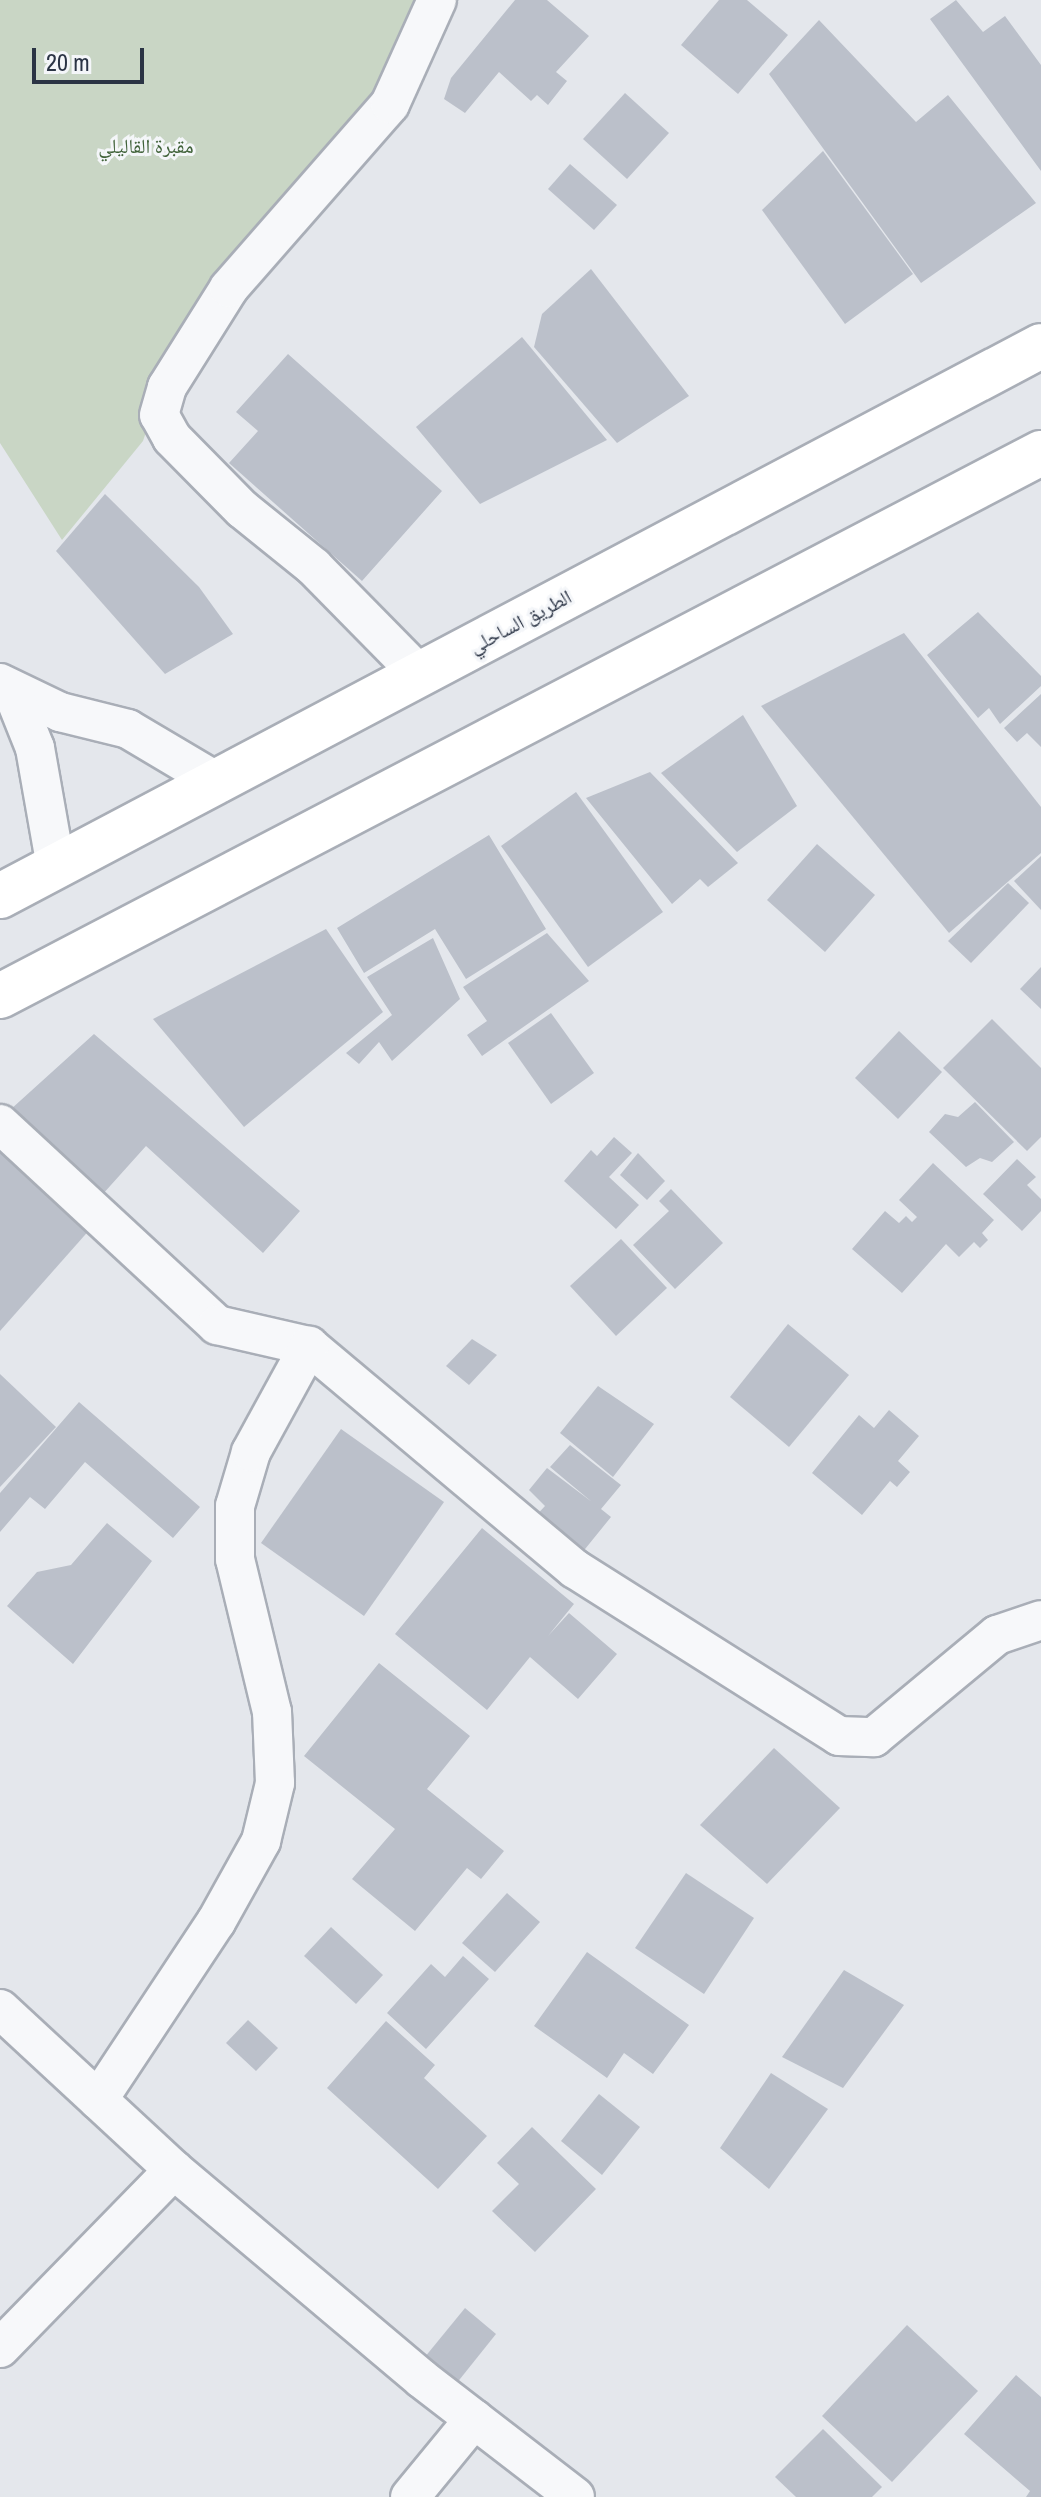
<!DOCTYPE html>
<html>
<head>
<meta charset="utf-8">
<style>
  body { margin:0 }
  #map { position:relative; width:1041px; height:2497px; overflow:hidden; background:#e4e7ec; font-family:"Archivo Narrow","Noto Naskh Arabic",sans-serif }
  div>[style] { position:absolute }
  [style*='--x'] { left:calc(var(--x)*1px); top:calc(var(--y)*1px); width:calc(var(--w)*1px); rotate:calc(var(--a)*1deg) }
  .green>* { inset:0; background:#c9d6c5 }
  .building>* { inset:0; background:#bbc0ca }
  .roads { filter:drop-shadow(2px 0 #a9aeb7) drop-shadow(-2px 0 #a9aeb7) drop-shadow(0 2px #a9aeb7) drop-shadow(0 -2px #a9aeb7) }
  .minor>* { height:38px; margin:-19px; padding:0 19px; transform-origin:19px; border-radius:19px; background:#f7f8fa }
  .highway>* { height:44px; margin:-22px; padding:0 22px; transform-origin:22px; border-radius:22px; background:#fff }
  span { translate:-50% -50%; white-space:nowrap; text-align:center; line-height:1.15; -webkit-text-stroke:6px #f4f6f9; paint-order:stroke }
  .park-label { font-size:20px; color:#3f6138 }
  .street-label { font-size:20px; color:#2b3445 }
  .scale { position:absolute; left:32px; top:48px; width:112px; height:36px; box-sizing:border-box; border:4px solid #2b3445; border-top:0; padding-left:10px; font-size:24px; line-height:28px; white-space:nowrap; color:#2b3445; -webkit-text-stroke:6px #f4f6f9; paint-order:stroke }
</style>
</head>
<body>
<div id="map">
  <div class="green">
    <div style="clip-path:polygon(0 0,424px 0,386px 93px,181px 328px,143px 441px,62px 540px,0 443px)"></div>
  </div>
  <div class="building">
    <div style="clip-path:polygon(515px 0,547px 0,589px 36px,556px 72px,567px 81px,548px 105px,537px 95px,531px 101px,499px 72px,465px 113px,444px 99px,451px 78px)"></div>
    <div style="clip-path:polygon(719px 0,747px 0,788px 35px,738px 94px,681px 45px)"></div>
    <div style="clip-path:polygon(956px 0,983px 32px,1005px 16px,1041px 65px,1041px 171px,930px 19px)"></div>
    <div style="clip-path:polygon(819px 20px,916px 122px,948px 95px,1036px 203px,921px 283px,769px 74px)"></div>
    <div style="clip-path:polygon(625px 93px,669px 133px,627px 179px,583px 139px)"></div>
    <div style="clip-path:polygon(823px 151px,913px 274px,845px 324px,762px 210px)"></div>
    <div style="clip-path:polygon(570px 164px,617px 205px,594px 230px,548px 189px)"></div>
    <div style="clip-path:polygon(591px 269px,689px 396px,617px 443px,534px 347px,542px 314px)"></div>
    <div style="clip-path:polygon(522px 337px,607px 440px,480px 504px,416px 427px)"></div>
    <div style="clip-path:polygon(288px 354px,442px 491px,362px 581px,229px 463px,258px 431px,236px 412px)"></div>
    <div style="clip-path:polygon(105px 494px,199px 587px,233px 634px,165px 674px,56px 551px)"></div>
    <div style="clip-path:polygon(978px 612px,1041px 676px,1041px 686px,1000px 724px,989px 708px,978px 718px,927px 655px)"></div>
    <div style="clip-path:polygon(904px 633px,1041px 807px,1041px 853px,949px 933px,761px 706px)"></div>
    <div style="clip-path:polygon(1041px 694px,1041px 747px,1027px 733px,1017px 742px,1004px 728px)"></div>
    <div style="clip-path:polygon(743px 715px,797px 806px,737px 852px,661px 773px)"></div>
    <div style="clip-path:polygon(650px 772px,738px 863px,708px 887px,700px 879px,672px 904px,586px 798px)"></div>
    <div style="clip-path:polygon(576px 792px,663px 912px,588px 967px,501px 846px)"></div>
    <div style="clip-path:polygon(489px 835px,546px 929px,466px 979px,435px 929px,364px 973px,337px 928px)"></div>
    <div style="clip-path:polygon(817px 844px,875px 895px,825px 952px,767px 900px)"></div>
    <div style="clip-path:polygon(1041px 856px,1041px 910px,1014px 881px)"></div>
    <div style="clip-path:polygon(1008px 883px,1029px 903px,971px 963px,948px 941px)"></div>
    <div style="clip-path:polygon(326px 929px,383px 1012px,244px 1127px,153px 1019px)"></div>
    <div style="clip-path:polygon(547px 933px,589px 981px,482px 1056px,467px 1035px,487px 1021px,463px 987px)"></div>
    <div style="clip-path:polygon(433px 938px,460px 999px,392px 1061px,379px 1042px,359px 1064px,346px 1053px,392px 1015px,367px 977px)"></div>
    <div style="clip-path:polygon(1041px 967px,1041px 1009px,1020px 989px)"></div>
    <div style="clip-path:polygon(551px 1013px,594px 1073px,551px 1104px,508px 1043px)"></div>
    <div style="clip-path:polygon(992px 1019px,1041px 1068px,1041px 1137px,1027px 1151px,943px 1068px)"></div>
    <div style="clip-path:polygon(899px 1031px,942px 1072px,898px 1119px,855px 1078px)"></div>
    <div style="clip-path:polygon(94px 1034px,300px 1211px,263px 1253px,146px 1146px,102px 1195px,10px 1110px)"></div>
    <div style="clip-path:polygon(975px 1102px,1014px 1142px,992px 1162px,980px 1158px,966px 1167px,929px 1132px,945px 1114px,958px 1117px)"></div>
    <div style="clip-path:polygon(614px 1137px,632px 1153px,609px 1177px,639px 1205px,616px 1229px,564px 1181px,591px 1150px,597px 1156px)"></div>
    <div style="clip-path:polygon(0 1141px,92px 1227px,0 1331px)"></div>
    <div style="clip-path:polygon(638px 1153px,665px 1181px,647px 1200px,620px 1175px)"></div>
    <div style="clip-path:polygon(1017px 1159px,1036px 1177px,1027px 1185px,1041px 1199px,1041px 1211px,1022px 1231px,983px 1194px)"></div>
    <div style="clip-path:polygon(933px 1163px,994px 1220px,982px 1233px,988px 1240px,980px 1248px,974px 1242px,959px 1257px,946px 1244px,902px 1293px,852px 1249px,885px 1211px,899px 1223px,906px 1216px,912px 1222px,917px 1217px,899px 1200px)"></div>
    <div style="clip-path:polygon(671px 1189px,723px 1243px,675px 1289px,633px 1245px,669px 1211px,659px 1201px)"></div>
    <div style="clip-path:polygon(621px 1239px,667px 1288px,616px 1336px,570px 1286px)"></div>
    <div style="clip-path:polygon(788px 1324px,849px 1375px,789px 1447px,730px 1397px)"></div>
    <div style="clip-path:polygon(472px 1339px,497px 1355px,469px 1385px,446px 1366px)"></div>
    <div style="clip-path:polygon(0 1374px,56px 1427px,0 1487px)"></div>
    <div style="clip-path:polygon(598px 1386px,654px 1424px,613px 1477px,560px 1433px)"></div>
    <div style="clip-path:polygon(79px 1402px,200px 1507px,173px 1538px,85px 1462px,45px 1509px,30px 1497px,0 1532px,0 1493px)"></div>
    <div style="clip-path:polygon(889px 1410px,919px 1436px,898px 1461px,910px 1472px,897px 1487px,890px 1481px,862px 1515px,812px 1473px,859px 1415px,874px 1428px)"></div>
    <div style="clip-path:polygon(341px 1429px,444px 1502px,364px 1616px,261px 1543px)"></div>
    <div style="clip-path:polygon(570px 1445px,621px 1485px,601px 1509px,611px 1517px,577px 1559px,531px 1521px,545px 1506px,529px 1490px,547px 1468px,592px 1502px,550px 1467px)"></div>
    <div style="clip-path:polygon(107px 1523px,152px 1561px,73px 1664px,7px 1606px,37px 1572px,71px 1565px)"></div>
    <div style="clip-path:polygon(482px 1528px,574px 1604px,548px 1636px,569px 1613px,617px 1654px,578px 1699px,530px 1657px,487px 1710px,395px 1634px)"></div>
    <div style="clip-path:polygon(379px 1663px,470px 1736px,427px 1789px,504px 1851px,481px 1879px,467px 1868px,415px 1931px,352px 1879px,395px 1829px,304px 1756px)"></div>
    <div style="clip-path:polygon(774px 1748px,840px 1808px,767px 1884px,700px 1825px)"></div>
    <div style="clip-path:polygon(686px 1873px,754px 1918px,704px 1994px,635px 1948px)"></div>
    <div style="clip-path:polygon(507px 1893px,540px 1922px,495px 1972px,462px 1943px)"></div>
    <div style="clip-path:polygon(331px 1927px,383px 1975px,356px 2004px,304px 1956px)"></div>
    <div style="clip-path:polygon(587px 1952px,689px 2025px,653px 2074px,624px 2053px,607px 2078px,534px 2026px)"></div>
    <div style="clip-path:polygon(463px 1956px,489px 1979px,426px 2049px,387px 2013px,431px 1964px,445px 1977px)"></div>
    <div style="clip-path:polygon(844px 1970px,904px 2005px,843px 2088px,782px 2057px)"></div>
    <div style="clip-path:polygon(248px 2020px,278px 2048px,256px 2071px,226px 2043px)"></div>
    <div style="clip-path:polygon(386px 2021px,435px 2065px,424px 2078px,487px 2136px,438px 2189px,327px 2088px)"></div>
    <div style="clip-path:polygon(771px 2073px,828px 2109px,769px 2189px,720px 2148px)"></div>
    <div style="clip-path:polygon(599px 2094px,640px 2127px,602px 2175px,561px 2141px)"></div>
    <div style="clip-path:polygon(532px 2127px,596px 2189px,535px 2252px,492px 2211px,519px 2184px,497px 2163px)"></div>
    <div style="clip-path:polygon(465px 2308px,496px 2334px,452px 2389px,420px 2363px)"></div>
    <div style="clip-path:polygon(907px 2325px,978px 2391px,892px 2482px,822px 2416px)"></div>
    <div style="clip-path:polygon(1016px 2375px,1041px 2397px,1041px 2497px,1026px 2497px,1030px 2491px,964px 2434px)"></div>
    <div style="clip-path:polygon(823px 2429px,882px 2487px,872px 2497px,796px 2497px,775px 2477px)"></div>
  </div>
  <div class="roads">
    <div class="minor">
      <div style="--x:419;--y:674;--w:150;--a:-134.5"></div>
      <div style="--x:314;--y:567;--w:92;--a:-141.1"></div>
      <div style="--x:242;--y:509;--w:100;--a:-134.6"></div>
      <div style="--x:172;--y:438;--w:26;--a:-119"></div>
      <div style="--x:159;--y:415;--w:29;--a:-74"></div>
      <div style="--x:167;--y:387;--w:117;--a:-57.9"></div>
      <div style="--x:229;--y:288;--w:244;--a:-48.8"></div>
      <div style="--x:390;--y:104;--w:114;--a:-65.7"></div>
      <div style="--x:0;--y:683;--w:67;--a:25.8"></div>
      <div style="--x:60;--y:712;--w:70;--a:14"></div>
      <div style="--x:128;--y:729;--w:106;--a:30.7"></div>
      <div style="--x:13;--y:693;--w:59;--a:68.2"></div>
      <div style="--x:35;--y:748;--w:121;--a:80"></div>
      <div style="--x:0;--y:1124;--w:296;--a:42.8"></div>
      <div style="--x:217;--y:1325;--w:94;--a:12.9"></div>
      <div style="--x:309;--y:1346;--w:347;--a:40"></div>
      <div style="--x:575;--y:1569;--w:312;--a:32.3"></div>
      <div style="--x:839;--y:1736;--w:35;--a:2"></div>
      <div style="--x:874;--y:1737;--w:160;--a:-39.7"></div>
      <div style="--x:997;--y:1635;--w:46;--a:-18.8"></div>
      <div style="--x:0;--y:2009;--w:237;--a:42.8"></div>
      <div style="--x:174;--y:2170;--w:324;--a:40.1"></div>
      <div style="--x:422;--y:2379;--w:193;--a:37.6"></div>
      <div style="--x:98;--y:2100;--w:214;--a:-56.5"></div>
      <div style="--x:216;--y:1922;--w:93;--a:-60.9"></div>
      <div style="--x:261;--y:1841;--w:60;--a:-76.4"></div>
      <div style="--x:275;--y:1783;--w:71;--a:-92.4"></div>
      <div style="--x:272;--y:1712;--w:157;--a:-103.6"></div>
      <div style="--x:235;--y:1559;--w:53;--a:-90"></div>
      <div style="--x:235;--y:1506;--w:56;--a:-73.5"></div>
      <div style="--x:251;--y:1452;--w:121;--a:-61.3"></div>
      <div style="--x:0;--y:2348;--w:249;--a:-45.7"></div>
      <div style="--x:410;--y:2497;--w:101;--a:-50.6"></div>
    </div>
    <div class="highway">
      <div style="--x:0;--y:896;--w:1177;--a:-27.85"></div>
      <div style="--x:0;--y:996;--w:1174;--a:-27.55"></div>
    </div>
  </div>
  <div class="park-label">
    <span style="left:146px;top:145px">مقبرة القاليلي</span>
  </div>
  <div class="street-label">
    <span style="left:520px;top:621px;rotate:-28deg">الطريق الساحلي</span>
  </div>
  <div class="scale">20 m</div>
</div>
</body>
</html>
